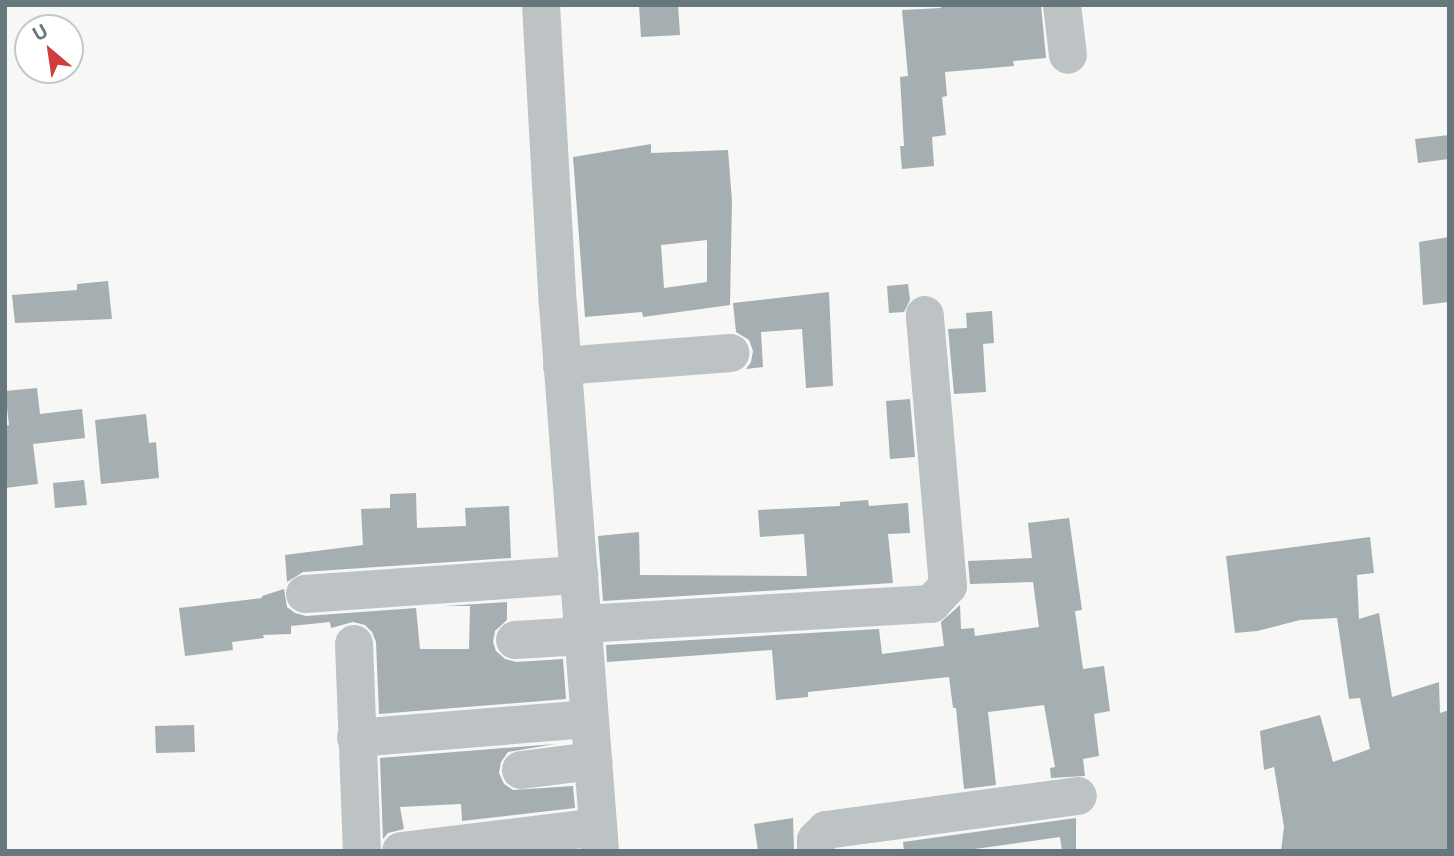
<!DOCTYPE html>
<html>
<head>
<meta charset="utf-8">
<style>
  body { margin:0 }
  #map { position:relative; width:1454px; height:856px; overflow:hidden; background:#f7f7f5; font-family:"Public Sans",sans-serif }
  div>[style] { position:absolute }
  [style*='--x'] { left:calc(var(--x)*1px); top:calc(var(--y)*1px); width:calc(var(--w)*1px); rotate:calc(var(--a)*1deg) }
  .building>* { inset:0; background:#a5aeb1 }
  .minor>* { height:38px; margin:-19px; padding:0 19px; transform-origin:19px; border-radius:19px; background:#bdc2c4 }
  span { translate:-50% -50%; white-space:nowrap; text-align:center; line-height:1.15; -webkit-text-stroke:7px #fff; paint-order:stroke }
  .frame { position:absolute; inset:0; border:7px solid #66787c; pointer-events:none }
  .north { position:absolute; left:14px; top:14px; width:70px; height:70px; box-sizing:border-box; background:#fff; border:2px solid #c2c9cb; border-radius:50%; rotate:331deg; font-size:19px; font-weight:700; line-height:28px; text-align:center; color:#66787c }
  .north::after { content:''; display:block; margin:auto; width:24px; height:32px; background:#cf3e3d; clip-path:polygon(50% 0,100% 100%,50% 72%,0 100%) }
</style>
</head>
<body>
<div id="map">
  <div class="building">
    <div style="clip-path:polygon(639px 5px,678px 5px,680px 35px,641px 37px)"></div>
    <div style="clip-path:polygon(941px 5px,1041px 5px,1046px 58px,1013px 61px,1014px 66px,945px 72px,947px 96px,942px 97px,946px 135px,932px 137px,934px 166px,902px 169px,900px 146px,904px 146px,900px 77px,908px 76px,902px 10px,941px 8px)"></div>
    <div style="clip-path:polygon(1449px 135px,1449px 159px,1418px 163px,1415px 139px)"></div>
    <div style="clip-path:polygon(evenodd,651px 144px,651px 153px,728px 150px,732px 201px,730px 305px,643px 317px,642px 312px,585px 317px,573px 157px,651px 144px,707px 240px,707px 282px,664px 288px,661px 245px,707px 240px)"></div>
    <div style="clip-path:polygon(1449px 237px,1449px 302px,1423px 305px,1419px 242px)"></div>
    <div style="clip-path:polygon(108px 281px,112px 319px,15px 323px,12px 295px,77px 290px,77px 284px)"></div>
    <div style="clip-path:polygon(908px 284px,910px 300px,904px 312px,889px 313px,887px 286px)"></div>
    <div style="clip-path:polygon(829px 292px,833px 386px,806px 388px,802px 329px,761px 332px,763px 367px,746px 369px,751px 362px,753px 351px,749px 340px,736px 332px,733px 303px)"></div>
    <div style="clip-path:polygon(992px 311px,994px 343px,983px 344px,986px 392px,954px 394px,948px 329px,967px 328px,966px 313px)"></div>
    <div style="clip-path:polygon(37px 388px,40px 414px,82px 409px,85px 438px,33px 444px,38px 484px,5px 488px,5px 426px,9px 425px,5px 391px)"></div>
    <div style="clip-path:polygon(910px 399px,915px 457px,890px 459px,886px 401px)"></div>
    <div style="clip-path:polygon(146px 414px,149px 443px,156px 442px,159px 478px,101px 484px,95px 420px)"></div>
    <div style="clip-path:polygon(84px 480px,87px 505px,55px 508px,53px 483px)"></div>
    <div style="clip-path:polygon(416px 493px,417px 528px,466px 526px,465px 508px,509px 506px,511px 558px,303px 572px,287px 582px,285px 555px,363px 545px,361px 509px,390px 508px,390px 494px)"></div>
    <div style="clip-path:polygon(868px 500px,869px 506px,908px 503px,910px 533px,888px 534px,893px 583px,603px 601px,598px 536px,639px 532px,640px 575px,807px 576px,804px 534px,760px 537px,758px 510px,840px 506px,840px 502px)"></div>
    <div style="clip-path:polygon(1069px 518px,1082px 610px,1075px 611px,1083px 669px,1104px 666px,1110px 711px,1094px 714px,1099px 756px,1083px 759px,1085px 776px,1051px 778px,1050px 768px,1055px 767px,1044px 705px,988px 712px,996px 785px,964px 789px,956px 708px,953px 708px,949px 677px,808px 692px,808px 697px,776px 700px,772px 650px,607px 662px,606px 645px,879px 629px,882px 654px,944px 646px,941px 622px,960px 605px,961px 629px,974px 628px,975px 636px,1039px 627px,1033px 582px,970px 584px,968px 561px,1032px 558px,1028px 523px)"></div>
    <div style="clip-path:polygon(1370px 537px,1374px 573px,1357px 575px,1359px 619px,1379px 613px,1392px 697px,1439px 682px,1440px 713px,1449px 710px,1449px 851px,1281px 851px,1284px 827px,1274px 767px,1264px 770px,1260px 731px,1320px 715px,1333px 762px,1370px 749px,1360px 698px,1349px 699px,1337px 618px,1300px 620px,1257px 631px,1235px 633px,1226px 556px)"></div>
    <div style="clip-path:polygon(284px 589px,287px 607px,295px 613px,306px 616px,416px 608px,420px 649px,469px 649px,470px 606px,445px 606px,507px 602px,507px 620px,495px 631px,493px 642px,496px 651px,505px 659px,516px 662px,563px 659px,566px 699px,379px 714px,376px 642px,372px 632px,365px 625px,353px 622px,331px 628px,330px 622px,291px 626px,291px 634px,263px 635px,264px 638px,232px 642px,233px 650px,185px 656px,179px 608px,262px 598px,262px 596px)"></div>
    <div style="clip-path:polygon(194px 725px,195px 752px,156px 753px,155px 726px)"></div>
    <div style="clip-path:polygon(555px 744px,508px 752px,501px 762px,499px 773px,504px 784px,513px 790px,573px 786px,575px 808px,462px 821px,461px 804px,400px 807px,404px 829px,388px 833px,383px 839px,380px 758px)"></div>
    <div style="clip-path:polygon(793px 818px,794px 851px,758px 851px,754px 824px)"></div>
    <div style="clip-path:polygon(1076px 818px,1076px 851px,1062px 851px,1060px 837px,960px 851px,904px 851px,903px 842px)"></div>
  </div>
  <div class="minor">
    <div style="--x:541;--y:5;--w:300;--a:86.8"></div>
    <div style="--x:558;--y:305;--w:548;--a:85.6"></div>
    <div style="--x:1062;--y:5;--w:50;--a:83.2"></div>
    <div style="--x:562;--y:366;--w:169;--a:-4.4"></div>
    <div style="--x:305;--y:594;--w:275;--a:-4"></div>
    <div style="--x:582;--y:624;--w:350;--a:-3.3"></div>
    <div style="--x:931;--y:604;--w:25;--a:-47"></div>
    <div style="--x:948;--y:586;--w:272;--a:-94.9"></div>
    <div style="--x:515;--y:640;--w:68;--a:-3.4"></div>
    <div style="--x:354;--y:644;--w:207;--a:87.8"></div>
    <div style="--x:356;--y:738;--w:234;--a:-4.7"></div>
    <div style="--x:521;--y:770;--w:73;--a:-7.1"></div>
    <div style="--x:401;--y:851;--w:198;--a:-6.9"></div>
    <div style="--x:816;--y:851;--w:11;--a:-90"></div>
    <div style="--x:816;--y:840;--w:14;--a:-45"></div>
    <div style="--x:826;--y:830;--w:254;--a:-7.7"></div>
  </div>
  <div class="frame"></div>
  <div class="north">U</div>
</div>
</body>
</html>
